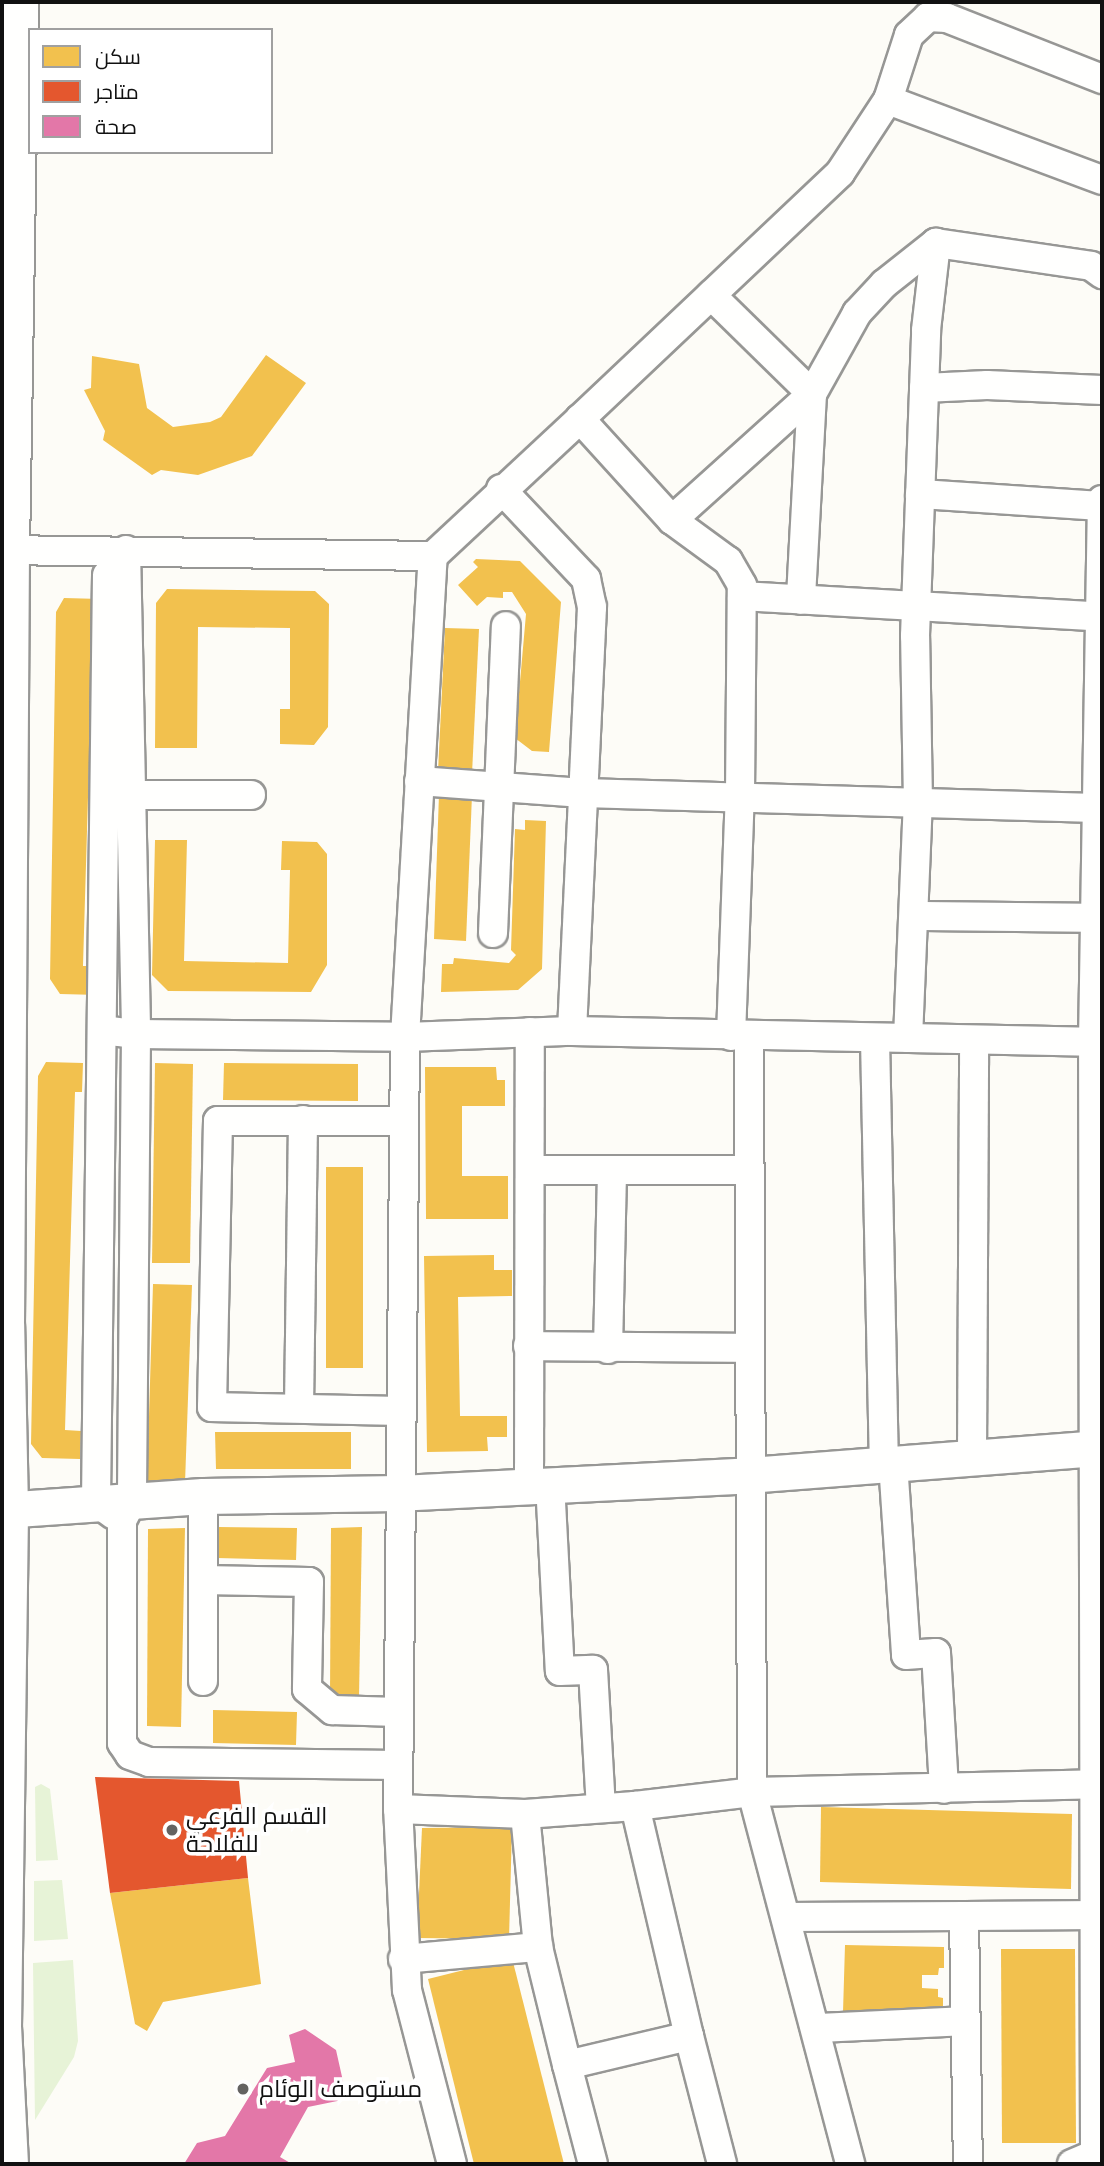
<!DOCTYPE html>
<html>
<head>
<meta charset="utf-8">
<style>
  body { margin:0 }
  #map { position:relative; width:1104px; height:2166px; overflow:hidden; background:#fdfcf7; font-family:Merriweather,Cairo,serif }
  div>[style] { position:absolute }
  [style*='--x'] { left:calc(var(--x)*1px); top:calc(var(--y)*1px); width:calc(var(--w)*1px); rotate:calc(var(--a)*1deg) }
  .green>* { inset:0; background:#e7f3d7 }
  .homes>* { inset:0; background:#f2c14e }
  .shops>* { inset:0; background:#e4572e }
  .health>* { inset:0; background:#e377a8 }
  .roads { filter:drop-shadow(2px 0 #979795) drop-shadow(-2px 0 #979795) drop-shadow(0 2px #979795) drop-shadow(0 -2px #979795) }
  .minor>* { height:28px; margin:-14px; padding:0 14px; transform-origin:14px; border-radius:14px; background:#fffffe }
  .tertiary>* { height:35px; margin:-17.5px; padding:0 17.5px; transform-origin:17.5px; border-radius:17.5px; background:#fffffe }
  .dots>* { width:19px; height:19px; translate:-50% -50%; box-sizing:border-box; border:4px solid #fff; border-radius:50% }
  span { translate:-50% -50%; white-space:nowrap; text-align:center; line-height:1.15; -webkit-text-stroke:7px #fff; paint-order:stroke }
  .poi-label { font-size:24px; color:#111 }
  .left { translate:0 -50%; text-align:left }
  .frame { position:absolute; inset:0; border:4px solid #111; pointer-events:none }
  .legend { position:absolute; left:28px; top:28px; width:245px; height:126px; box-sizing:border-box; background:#fff; border:2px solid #a0a0a0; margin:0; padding:9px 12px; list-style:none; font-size:21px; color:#111 }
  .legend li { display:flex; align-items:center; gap:14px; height:35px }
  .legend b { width:35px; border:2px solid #a0a0a0 }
</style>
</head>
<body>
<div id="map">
  <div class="green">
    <div style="clip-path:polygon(41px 1784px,50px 1789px,58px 1860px,36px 1861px,35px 1787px)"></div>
    <div style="clip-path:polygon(62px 1880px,68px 1939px,34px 1941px,34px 1881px)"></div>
    <div style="clip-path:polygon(73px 1960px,78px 2041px,74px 2057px,35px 2120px,33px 1963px)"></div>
  </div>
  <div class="homes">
    <div style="clip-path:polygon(266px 355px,306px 383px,252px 456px,198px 475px,161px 470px,152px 475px,103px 440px,105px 431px,84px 390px,91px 388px,92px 356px,139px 364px,147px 408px,173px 427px,210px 422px,221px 417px)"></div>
    <div style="clip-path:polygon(476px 559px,520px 561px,561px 602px,549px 752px,532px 751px,515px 738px,526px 614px,512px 592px,503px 592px,503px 598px,487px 597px,477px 606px,458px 585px,478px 567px,473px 562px)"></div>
    <div style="clip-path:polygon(167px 589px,315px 591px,329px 604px,328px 727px,314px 745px,280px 744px,280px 709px,290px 709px,290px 628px,198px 627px,197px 748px,155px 748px,156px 603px)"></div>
    <div style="clip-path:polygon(64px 598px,101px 599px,93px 628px,83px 966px,99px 966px,99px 995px,60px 994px,50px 979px,56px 612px)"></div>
    <div style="clip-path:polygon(445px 628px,479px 629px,472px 774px,438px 772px)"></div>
    <div style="clip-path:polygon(439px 794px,472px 795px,466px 941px,434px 939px)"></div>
    <div style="clip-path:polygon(525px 820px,546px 821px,542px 969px,518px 990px,441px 992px,442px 964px,453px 964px,454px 958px,509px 963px,516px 955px,511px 950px,515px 829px,525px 830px)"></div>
    <div style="clip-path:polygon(155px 840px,187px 840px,184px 961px,288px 963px,290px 870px,281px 870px,282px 841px,317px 842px,327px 854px,327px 965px,311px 992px,168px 991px,152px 975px)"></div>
    <div style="clip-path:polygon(46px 1062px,83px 1063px,82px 1092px,75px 1092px,65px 1430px,81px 1431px,80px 1459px,42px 1458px,31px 1444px,38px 1076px)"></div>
    <div style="clip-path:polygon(155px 1063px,193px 1064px,190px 1263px,152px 1263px)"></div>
    <div style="clip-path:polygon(224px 1063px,358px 1064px,358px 1101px,223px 1100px)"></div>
    <div style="clip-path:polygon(425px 1067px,496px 1067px,497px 1080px,505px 1080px,505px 1106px,462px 1106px,462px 1176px,508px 1176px,508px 1219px,426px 1219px)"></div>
    <div style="clip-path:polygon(326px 1167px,363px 1167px,363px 1368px,326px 1368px)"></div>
    <div style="clip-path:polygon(494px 1255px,494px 1270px,512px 1270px,512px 1296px,458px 1297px,460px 1416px,507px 1416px,507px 1437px,487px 1437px,488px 1451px,427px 1452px,424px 1256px)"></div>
    <div style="clip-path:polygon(153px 1284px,192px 1285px,185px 1483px,147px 1482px)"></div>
    <div style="clip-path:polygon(215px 1432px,351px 1432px,351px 1469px,216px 1469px)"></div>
    <div style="clip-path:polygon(218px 1527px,297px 1528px,296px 1560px,217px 1558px)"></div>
    <div style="clip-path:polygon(362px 1527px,359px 1697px,330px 1696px,331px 1528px)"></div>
    <div style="clip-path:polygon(185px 1528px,181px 1727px,147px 1726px,148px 1529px)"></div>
    <div style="clip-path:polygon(213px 1710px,297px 1712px,296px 1745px,213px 1743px)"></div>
    <div style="clip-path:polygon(138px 1783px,168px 1783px,166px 1882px,140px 1883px,136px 1873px,139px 1867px,135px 1864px,144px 1850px,137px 1845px,136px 1823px,145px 1811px,145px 1800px,137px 1804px)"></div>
    <div style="clip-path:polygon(821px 1807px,1072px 1814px,1071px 1889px,820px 1882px)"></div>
    <div style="clip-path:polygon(512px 1827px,509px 1939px,417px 1938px,422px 1828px)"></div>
    <div style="clip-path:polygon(248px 1878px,261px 1984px,163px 2002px,147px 2031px,135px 2024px,110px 1893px)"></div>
    <div style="clip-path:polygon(845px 1945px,944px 1947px,944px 1968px,939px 1968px,938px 1975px,922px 1975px,922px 1988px,938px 1989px,938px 1997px,943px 1998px,943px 2014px,843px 2012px)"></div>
    <div style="clip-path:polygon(1001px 1949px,1075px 1949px,1076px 2143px,1002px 2143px)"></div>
    <div style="clip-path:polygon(512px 1958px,564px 2164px,474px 2164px,428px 1979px)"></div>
  </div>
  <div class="shops">
    <div style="clip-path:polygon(95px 1777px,239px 1781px,248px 1878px,110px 1893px)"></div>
  </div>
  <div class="health">
    <div style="clip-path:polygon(305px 2029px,336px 2050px,347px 2099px,308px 2107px,280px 2157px,292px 2164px,184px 2164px,197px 2143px,225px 2136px,267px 2068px,295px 2062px,289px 2035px)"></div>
  </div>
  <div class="roads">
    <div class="minor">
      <div style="--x:888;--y:100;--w:228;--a:20.5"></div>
      <div style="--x:711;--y:295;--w:141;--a:44.4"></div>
      <div style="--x:812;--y:394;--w:206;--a:93.1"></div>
      <div style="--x:924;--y:388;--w:63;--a:-2.7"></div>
      <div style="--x:987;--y:385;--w:115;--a:2.5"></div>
      <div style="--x:501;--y:489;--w:124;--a:46.6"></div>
      <div style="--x:586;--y:579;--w:29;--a:78"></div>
      <div style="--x:592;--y:607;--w:424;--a:92.7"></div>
      <div style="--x:920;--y:494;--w:182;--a:3.8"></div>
      <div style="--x:672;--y:520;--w:188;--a:-42"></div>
      <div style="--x:812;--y:394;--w:93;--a:-60.9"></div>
      <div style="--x:857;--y:313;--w:40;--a:-47"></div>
      <div style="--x:884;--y:284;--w:66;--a:-38.3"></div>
      <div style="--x:2;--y:550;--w:431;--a:0.8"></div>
      <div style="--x:433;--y:556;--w:201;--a:-43"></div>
      <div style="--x:126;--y:550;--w:484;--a:88.8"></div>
      <div style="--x:136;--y:1034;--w:467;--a:90.5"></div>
      <div style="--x:132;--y:1501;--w:22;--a:117"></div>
      <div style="--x:122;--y:1521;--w:222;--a:90"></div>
      <div style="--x:122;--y:1743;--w:14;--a:56"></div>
      <div style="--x:130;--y:1755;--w:20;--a:20"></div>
      <div style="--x:149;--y:1762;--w:249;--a:0.7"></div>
      <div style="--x:107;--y:575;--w:927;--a:90.68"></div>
      <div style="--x:96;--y:1502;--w:22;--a:36"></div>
      <div style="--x:742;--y:596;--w:361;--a:3.3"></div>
      <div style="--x:419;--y:781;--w:164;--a:4.2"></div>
      <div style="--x:583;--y:793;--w:513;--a:1.67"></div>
      <div style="--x:113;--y:795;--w:138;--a:0"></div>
      <div style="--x:914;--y:916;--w:181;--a:0.6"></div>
      <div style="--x:493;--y:933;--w:307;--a:-87.6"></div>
      <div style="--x:102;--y:1030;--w:34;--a:7"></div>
      <div style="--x:136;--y:1034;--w:269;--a:0.6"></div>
      <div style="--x:405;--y:1037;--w:167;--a:-2.1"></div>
      <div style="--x:572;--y:1031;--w:530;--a:1.19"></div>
      <div style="--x:731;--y:1036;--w:241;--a:-87.9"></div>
      <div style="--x:740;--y:795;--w:210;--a:-89.5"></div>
      <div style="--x:742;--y:585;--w:28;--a:-120"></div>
      <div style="--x:728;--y:561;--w:69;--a:-143.8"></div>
      <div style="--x:672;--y:520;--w:137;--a:-132.3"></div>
      <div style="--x:580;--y:419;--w:358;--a:-43.4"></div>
      <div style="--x:840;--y:173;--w:87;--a:-56.7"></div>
      <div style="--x:888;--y:100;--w:68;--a:-72.1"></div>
      <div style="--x:909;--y:35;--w:26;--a:-43"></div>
      <div style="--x:928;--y:17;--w:19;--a:3"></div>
      <div style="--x:947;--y:18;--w:167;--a:21.5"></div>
      <div style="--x:749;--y:1037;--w:755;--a:89.77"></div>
      <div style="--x:752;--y:1792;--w:344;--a:-1.3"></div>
      <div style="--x:908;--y:1038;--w:235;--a:-87.6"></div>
      <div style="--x:918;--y:803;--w:167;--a:-91"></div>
      <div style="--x:915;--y:636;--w:306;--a:-87.9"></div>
      <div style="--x:926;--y:330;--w:88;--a:-83.4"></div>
      <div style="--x:936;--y:243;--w:157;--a:8.4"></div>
      <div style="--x:1091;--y:266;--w:14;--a:36"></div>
      <div style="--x:875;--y:1039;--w:425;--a:88.8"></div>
      <div style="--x:530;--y:1170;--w:217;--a:0"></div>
      <div style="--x:528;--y:1346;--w:220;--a:0.5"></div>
      <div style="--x:608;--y:1349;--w:176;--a:-88.7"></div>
      <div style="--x:299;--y:1408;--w:288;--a:-89.2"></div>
      <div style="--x:399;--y:1411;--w:187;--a:-178.8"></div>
      <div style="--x:212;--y:1407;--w:286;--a:-88.8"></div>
      <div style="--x:218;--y:1121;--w:185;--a:0"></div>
      <div style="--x:972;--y:1454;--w:413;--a:-89.7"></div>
      <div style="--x:893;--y:1463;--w:192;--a:86.1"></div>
      <div style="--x:906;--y:1655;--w:30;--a:-4"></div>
      <div style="--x:936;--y:1653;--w:136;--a:86.6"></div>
      <div style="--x:550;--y:1483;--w:188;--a:87"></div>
      <div style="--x:560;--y:1671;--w:33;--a:-2"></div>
      <div style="--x:593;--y:1670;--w:138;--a:86.7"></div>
      <div style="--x:529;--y:1484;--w:452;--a:-89.9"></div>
      <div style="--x:203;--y:1496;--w:84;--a:90"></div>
      <div style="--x:203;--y:1580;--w:106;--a:1.1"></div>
      <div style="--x:309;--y:1582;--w:107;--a:91.1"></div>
      <div style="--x:307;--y:1689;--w:33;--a:40"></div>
      <div style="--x:332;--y:1710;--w:66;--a:1.7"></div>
      <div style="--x:203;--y:1580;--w:101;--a:90"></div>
      <div style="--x:635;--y:1806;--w:118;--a:-6.8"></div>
      <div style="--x:752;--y:1792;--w:385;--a:75.2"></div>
      <div style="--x:398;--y:1809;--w:772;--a:-89.48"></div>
      <div style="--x:405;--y:1037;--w:482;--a:-86.7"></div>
      <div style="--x:525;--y:1814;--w:134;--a:84.4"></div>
      <div style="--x:538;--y:1947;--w:122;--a:76.2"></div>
      <div style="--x:964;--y:1916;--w:134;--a:-0.4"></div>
      <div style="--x:787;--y:1917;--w:177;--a:-0.3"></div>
      <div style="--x:964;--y:1916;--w:248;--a:89.1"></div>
      <div style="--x:403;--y:1959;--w:136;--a:-5.1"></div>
      <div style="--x:817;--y:2028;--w:147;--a:-2.7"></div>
      <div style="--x:689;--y:2036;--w:132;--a:75.5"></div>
      <div style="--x:452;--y:2164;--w:180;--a:-104.5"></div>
      <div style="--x:407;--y:1990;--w:181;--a:-92.8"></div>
      <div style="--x:398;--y:1809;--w:127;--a:2.3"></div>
      <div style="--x:525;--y:1814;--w:110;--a:-4.2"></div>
      <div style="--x:635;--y:1806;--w:236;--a:76.8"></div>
      <div style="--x:689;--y:2036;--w:125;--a:166.6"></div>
      <div style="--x:567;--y:2065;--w:102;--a:75.3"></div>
      <div style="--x:1072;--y:2164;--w:25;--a:-23"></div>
      <div style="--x:1095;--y:2154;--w:1112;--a:-90.1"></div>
      <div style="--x:1093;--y:1042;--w:542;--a:-89.05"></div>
    </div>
    <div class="tertiary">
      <div style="--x:2;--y:1510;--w:201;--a:-4"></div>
      <div style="--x:203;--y:1496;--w:195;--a:-0.9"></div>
      <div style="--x:398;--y:1493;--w:350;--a:-2.9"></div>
      <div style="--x:748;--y:1475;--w:355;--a:-4.4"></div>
      <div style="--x:10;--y:2164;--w:138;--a:-92.9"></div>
      <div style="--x:3;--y:2026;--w:517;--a:-89.22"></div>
      <div style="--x:10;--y:1509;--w:185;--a:-91.2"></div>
      <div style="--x:6;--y:1324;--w:774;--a:-89.63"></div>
      <div style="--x:11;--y:550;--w:548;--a:-89.06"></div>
    </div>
  </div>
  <div class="dots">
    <div style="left:172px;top:1830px;background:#646362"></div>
    <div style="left:243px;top:2089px;background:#646362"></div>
  </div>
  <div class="poi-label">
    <span class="left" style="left:186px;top:1830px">القسم الفرعي<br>للفلاحة</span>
    <span class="left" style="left:259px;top:2089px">مستوصف الوئام</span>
  </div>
  <div class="frame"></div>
  <ul class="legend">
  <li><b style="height:19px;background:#f2c14e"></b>سكن</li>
  <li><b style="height:19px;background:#e4572e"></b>متاجر</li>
  <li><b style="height:19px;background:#e377a8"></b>صحة</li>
  </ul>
</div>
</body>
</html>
